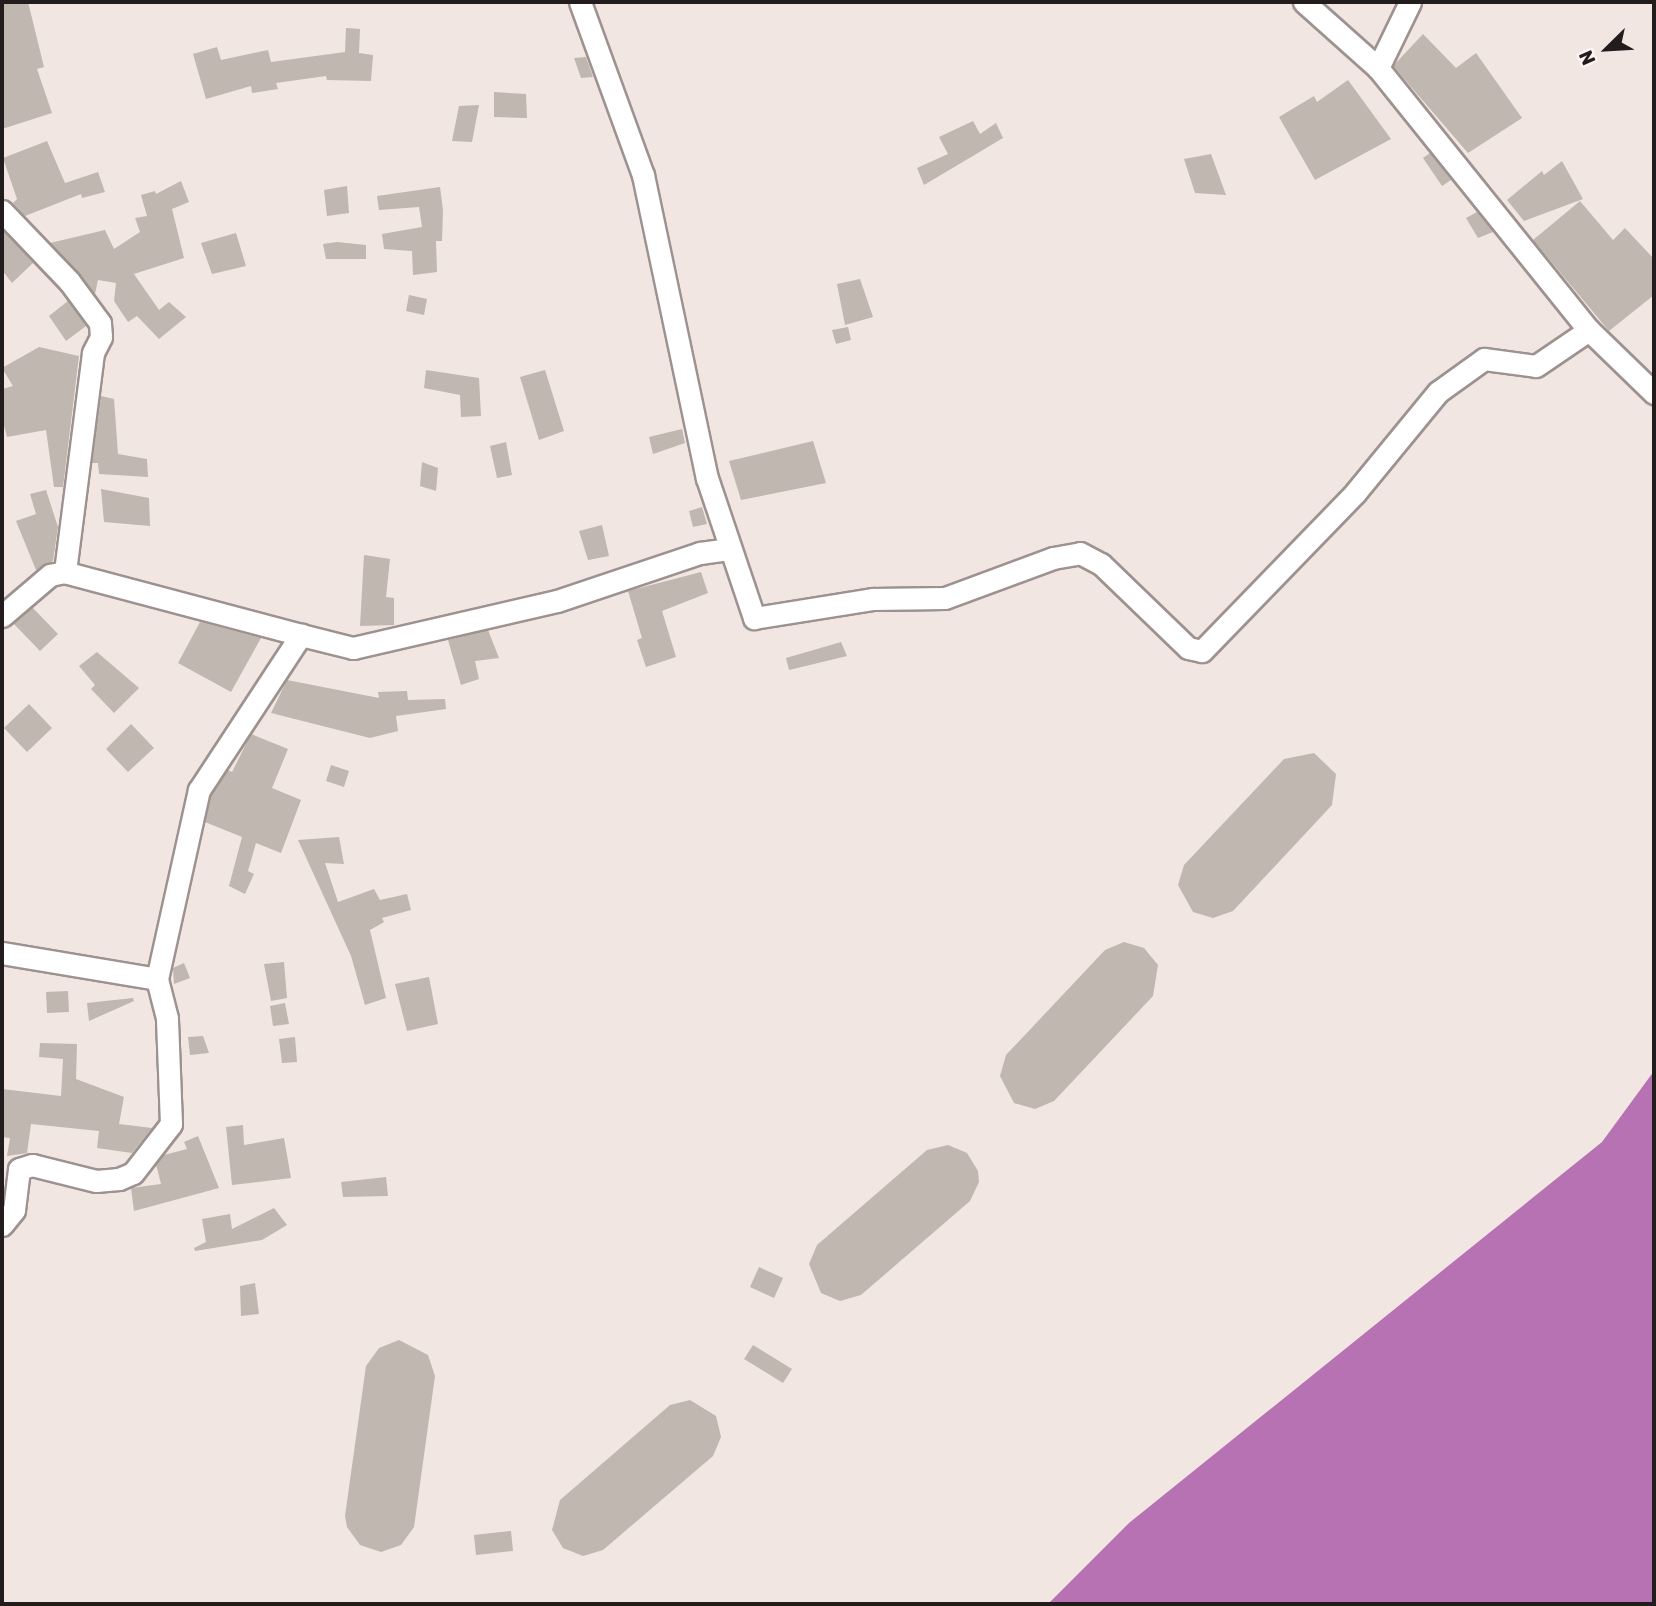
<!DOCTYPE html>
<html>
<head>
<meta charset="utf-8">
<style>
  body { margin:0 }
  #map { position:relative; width:1656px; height:1606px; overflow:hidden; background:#f2e6e3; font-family:Rubik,sans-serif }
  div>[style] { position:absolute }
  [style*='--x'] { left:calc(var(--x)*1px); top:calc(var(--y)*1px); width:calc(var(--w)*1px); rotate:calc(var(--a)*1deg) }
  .water>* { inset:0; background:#b772b4 }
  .building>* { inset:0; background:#bfb7b0 }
  .roads { filter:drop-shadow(2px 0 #9d928f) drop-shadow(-2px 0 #9d928f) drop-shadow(0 2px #9d928f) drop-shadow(0 -2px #9d928f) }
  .minor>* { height:21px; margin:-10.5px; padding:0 10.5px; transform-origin:10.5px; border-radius:10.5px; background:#fff }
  span { translate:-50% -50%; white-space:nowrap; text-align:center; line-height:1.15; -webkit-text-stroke:5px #fef4f1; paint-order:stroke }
  .frame { position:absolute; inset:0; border:4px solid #221d1c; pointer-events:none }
  .north { position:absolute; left:1572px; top:14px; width:70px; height:70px; -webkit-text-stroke:5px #fef4f1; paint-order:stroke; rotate:246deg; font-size:19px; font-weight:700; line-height:28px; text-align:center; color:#221d1c }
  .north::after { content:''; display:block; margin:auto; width:24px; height:32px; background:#221d1c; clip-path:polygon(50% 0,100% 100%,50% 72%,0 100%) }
</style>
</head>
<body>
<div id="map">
  <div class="water">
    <div style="clip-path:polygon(1654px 1071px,1654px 1604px,1048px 1604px,1129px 1523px,1602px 1142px)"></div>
  </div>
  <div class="building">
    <div style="clip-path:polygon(2px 2px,28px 2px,44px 67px,37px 69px,52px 113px,2px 129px)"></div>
    <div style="clip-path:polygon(346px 28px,360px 29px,359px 53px,373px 55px,371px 81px,327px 80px,326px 76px,276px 83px,278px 89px,252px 93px,251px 86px,206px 99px,193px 54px,217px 47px,221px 60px,268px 50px,271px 62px,345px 52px)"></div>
    <div style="clip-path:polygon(1423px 34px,1456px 68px,1476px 53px,1522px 118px,1468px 153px,1393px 66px)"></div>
    <div style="clip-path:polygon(586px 57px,593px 77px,581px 78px,574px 58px)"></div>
    <div style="clip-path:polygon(1348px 80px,1391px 139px,1315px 180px,1279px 117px,1314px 96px,1317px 102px)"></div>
    <div style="clip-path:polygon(494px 92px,526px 94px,527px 118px,494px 117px)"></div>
    <div style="clip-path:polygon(479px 105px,472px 142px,452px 141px,459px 106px)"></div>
    <div style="clip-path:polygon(973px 121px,980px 134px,996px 123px,1003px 138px,924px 185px,917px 168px,948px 154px,939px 137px)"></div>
    <div style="clip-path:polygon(47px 141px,65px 183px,98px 172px,105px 192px,82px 198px,81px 194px,25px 216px,13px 203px,17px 199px,3px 158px)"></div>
    <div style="clip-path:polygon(1430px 153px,1451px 180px,1442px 186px,1423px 158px)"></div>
    <div style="clip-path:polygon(1211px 154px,1226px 195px,1195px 193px,1184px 159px)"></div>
    <div style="clip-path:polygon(1562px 161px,1583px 199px,1524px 221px,1507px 200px,1542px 171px,1544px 175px)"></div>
    <div style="clip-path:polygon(181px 181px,189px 202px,172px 209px,184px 258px,134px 274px,159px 310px,169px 302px,186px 317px,159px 339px,137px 316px,128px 322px,114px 301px,116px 283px,98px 280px,95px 294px,50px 243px,105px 230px,114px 249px,140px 232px,135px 218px,147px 216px,141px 195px,155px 191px,156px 194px)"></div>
    <div style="clip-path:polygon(347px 186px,349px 213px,327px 216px,324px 190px)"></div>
    <div style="clip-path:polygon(440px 187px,443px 210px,442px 241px,436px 241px,437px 272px,413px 275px,412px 251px,384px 249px,382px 234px,422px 227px,419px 207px,379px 210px,377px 196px)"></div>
    <div style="clip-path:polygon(1580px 201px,1613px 240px,1625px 228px,1654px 259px,1654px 295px,1609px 331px,1533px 240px)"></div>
    <div style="clip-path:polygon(1477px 212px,1493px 232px,1478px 238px,1466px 218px)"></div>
    <div style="clip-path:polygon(2px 230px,59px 289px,62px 293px,33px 263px,12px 283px,2px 270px)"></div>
    <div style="clip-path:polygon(236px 233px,246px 266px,212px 274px,201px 243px)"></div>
    <div style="clip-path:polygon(337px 242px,366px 245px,366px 259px,326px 259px,323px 244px)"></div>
    <div style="clip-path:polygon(860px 279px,873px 317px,845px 325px,837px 284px)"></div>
    <div style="clip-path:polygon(409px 295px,427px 299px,424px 315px,406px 311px)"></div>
    <div style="clip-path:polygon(68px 301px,86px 326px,66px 341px,49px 316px)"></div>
    <div style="clip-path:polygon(848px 327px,851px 340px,836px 344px,832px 330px)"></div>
    <div style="clip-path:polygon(39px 347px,79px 356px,63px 487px,54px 487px,46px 430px,7px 437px,2px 418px,2px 389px,13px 386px,2px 368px)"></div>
    <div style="clip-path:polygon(426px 370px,479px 378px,481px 416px,461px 417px,460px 395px,424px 388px)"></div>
    <div style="clip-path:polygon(545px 370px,564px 431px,539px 440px,520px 377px)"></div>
    <div style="clip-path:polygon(101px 396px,114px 399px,118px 454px,147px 459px,148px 477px,99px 474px,98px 463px,92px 463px)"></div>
    <div style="clip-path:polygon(682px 429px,685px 443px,653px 454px,649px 437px)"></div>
    <div style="clip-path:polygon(813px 441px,826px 483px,741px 500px,729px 461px)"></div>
    <div style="clip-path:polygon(506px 442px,512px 475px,497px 478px,490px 446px)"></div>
    <div style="clip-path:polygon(422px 462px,438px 468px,436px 491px,420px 486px)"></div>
    <div style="clip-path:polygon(101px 489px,149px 498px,150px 526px,104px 522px)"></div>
    <div style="clip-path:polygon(46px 490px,58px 527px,53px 561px,36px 570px,16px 521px,36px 514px,30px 494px)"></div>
    <div style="clip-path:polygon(702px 507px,707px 524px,693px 527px,689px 511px)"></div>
    <div style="clip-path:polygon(602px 525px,609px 556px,588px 560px,579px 531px)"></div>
    <div style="clip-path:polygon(364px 555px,390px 559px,386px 597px,394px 598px,394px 625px,360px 626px)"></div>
    <div style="clip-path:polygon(701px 572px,708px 593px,662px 611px,676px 657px,646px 667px,637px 640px,642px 638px,628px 591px)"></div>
    <div style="clip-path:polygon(32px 607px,58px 634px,40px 651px,13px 623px)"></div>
    <div style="clip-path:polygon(200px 622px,261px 638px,231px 692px,178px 663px)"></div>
    <div style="clip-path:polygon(488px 630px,499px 658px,475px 661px,479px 679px,461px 685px,448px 640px)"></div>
    <div style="clip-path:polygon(841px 642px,847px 656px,789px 670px,786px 658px)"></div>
    <div style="clip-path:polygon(97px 652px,139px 688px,114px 713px,91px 689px,95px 685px,79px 666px)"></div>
    <div style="clip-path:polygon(287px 680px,379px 698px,378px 692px,407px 691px,408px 700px,445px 699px,446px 709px,396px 716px,398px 731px,370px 738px,271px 713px)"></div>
    <div style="clip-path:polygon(29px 704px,52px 728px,27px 752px,4px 728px)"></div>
    <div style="clip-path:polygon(131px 724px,154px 748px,128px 772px,106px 749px)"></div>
    <div style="clip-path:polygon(251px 734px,288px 749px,272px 788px,301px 800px,281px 853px,256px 843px,248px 871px,254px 874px,245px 894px,229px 886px,242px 837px,205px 822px,211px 795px,228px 770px,232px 772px)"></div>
    <div style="clip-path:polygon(1314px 753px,1336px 774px,1332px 805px,1233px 911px,1213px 918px,1193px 912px,1178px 885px,1184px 865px,1284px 759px)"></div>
    <div style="clip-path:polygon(331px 765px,349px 771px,344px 787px,326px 781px)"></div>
    <div style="clip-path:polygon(339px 837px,344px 864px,325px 863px,338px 902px,374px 889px,380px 900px,407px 894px,411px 910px,382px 918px,384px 922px,370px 930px,386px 998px,365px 1005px,351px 956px,298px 840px)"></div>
    <div style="clip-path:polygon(1124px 942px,1144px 948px,1158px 965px,1153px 996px,1054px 1101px,1035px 1109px,1014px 1103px,1000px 1076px,1006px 1055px,1105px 950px)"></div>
    <div style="clip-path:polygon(284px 962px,287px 998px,271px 1001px,264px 964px)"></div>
    <div style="clip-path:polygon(184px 963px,190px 978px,174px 984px,173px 968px)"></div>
    <div style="clip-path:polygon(429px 977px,438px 1024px,407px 1031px,395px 984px)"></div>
    <div style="clip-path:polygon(68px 991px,69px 1012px,47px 1013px,46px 992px)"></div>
    <div style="clip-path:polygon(133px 998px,134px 1001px,89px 1021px,87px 1003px)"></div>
    <div style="clip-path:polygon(285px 1003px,289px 1024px,273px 1026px,270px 1006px)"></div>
    <div style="clip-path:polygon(203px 1036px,209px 1053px,190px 1055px,188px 1037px)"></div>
    <div style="clip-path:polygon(295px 1037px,297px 1062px,282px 1063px,279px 1039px)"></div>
    <div style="clip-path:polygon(40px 1043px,77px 1044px,76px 1079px,124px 1097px,119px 1124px,152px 1128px,132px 1153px,97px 1148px,99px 1131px,31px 1124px,27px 1153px,7px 1156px,10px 1138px,2px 1137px,2px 1089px,61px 1096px,63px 1059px,39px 1057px)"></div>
    <div style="clip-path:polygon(243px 1125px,244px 1145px,284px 1138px,291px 1178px,232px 1185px,226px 1127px)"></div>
    <div style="clip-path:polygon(198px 1136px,219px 1188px,134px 1211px,131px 1188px,161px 1184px,156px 1164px,164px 1155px,187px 1149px,184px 1142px)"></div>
    <div style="clip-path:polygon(948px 1145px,967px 1153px,978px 1171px,979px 1182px,970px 1201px,861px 1295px,840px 1301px,821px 1293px,809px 1264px,817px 1245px,927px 1150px)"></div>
    <div style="clip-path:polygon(386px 1177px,388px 1196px,343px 1197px,341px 1182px)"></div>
    <div style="clip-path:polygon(274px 1208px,287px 1225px,262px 1240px,195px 1251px,194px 1248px,206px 1242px,202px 1219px,230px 1214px,232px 1229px)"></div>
    <div style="clip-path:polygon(759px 1267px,783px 1278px,774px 1298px,750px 1287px)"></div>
    <div style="clip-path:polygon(255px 1283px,259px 1314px,241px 1316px,240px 1286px)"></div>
    <div style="clip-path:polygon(399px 1340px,428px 1355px,435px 1376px,414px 1527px,401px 1545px,381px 1552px,360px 1545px,347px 1527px,345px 1516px,366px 1366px,379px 1348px)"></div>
    <div style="clip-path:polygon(753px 1345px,792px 1369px,783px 1383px,744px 1359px)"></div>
    <div style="clip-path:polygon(690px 1400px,716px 1416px,721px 1437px,713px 1456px,603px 1550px,583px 1556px,563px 1548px,552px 1530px,560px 1500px,670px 1405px)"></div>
    <div style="clip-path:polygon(511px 1531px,513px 1551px,476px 1555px,474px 1535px)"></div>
  </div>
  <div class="roads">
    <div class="minor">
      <div style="--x:580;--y:2;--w:184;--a:70"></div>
      <div style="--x:643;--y:175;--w:310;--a:78.1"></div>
      <div style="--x:707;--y:478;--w:148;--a:71.4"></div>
      <div style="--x:754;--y:618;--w:121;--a:-9.1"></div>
      <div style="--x:873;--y:599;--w:72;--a:-0.8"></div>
      <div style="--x:945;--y:598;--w:115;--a:-20.3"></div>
      <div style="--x:1053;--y:558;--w:27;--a:-10"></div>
      <div style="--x:1080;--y:553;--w:24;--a:28"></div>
      <div style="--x:1101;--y:564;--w:121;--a:44"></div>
      <div style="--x:1188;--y:648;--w:14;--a:12"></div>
      <div style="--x:1202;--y:651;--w:220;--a:-45.9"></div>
      <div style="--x:1355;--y:493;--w:131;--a:-50.6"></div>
      <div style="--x:1438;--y:392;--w:57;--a:-35.7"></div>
      <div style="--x:1484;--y:359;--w:52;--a:7.7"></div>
      <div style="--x:1536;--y:366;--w:64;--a:-34.2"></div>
      <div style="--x:1304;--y:2;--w:99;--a:41.7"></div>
      <div style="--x:1378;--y:68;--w:336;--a:51.2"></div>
      <div style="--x:1589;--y:330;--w:91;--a:44.1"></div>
      <div style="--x:1378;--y:68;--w:73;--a:-64.1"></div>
      <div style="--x:2;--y:211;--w:97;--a:46.3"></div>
      <div style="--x:69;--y:281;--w:52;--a:53.6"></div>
      <div style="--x:100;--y:323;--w:14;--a:86"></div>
      <div style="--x:101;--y:337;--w:18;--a:117"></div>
      <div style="--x:93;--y:353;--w:221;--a:97.3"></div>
      <div style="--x:65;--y:572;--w:15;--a:169"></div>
      <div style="--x:50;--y:575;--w:63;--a:139.5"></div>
      <div style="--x:301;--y:635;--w:54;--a:14"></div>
      <div style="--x:353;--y:648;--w:209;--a:-13"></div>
      <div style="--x:557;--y:601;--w:151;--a:-18.6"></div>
      <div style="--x:700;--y:553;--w:30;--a:-8"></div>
      <div style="--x:2;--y:953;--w:157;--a:9.5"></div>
      <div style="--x:2;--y:1225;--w:19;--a:-51"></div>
      <div style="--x:14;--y:1210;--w:41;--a:-83"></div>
      <div style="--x:19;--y:1169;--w:14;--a:-17"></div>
      <div style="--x:32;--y:1165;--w:66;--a:14"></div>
      <div style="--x:96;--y:1181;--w:23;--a:-5"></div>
      <div style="--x:119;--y:1179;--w:15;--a:-23"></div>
      <div style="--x:133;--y:1173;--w:62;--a:-52.2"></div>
      <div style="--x:171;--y:1124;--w:106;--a:-92.2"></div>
      <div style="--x:167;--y:1018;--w:40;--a:-104.4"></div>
      <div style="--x:157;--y:979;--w:194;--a:-77.5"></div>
      <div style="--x:199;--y:790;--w:186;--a:-56.7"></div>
      <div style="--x:301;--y:635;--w:244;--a:-165.1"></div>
    </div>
  </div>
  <div class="frame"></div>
  <div class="north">N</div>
</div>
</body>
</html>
